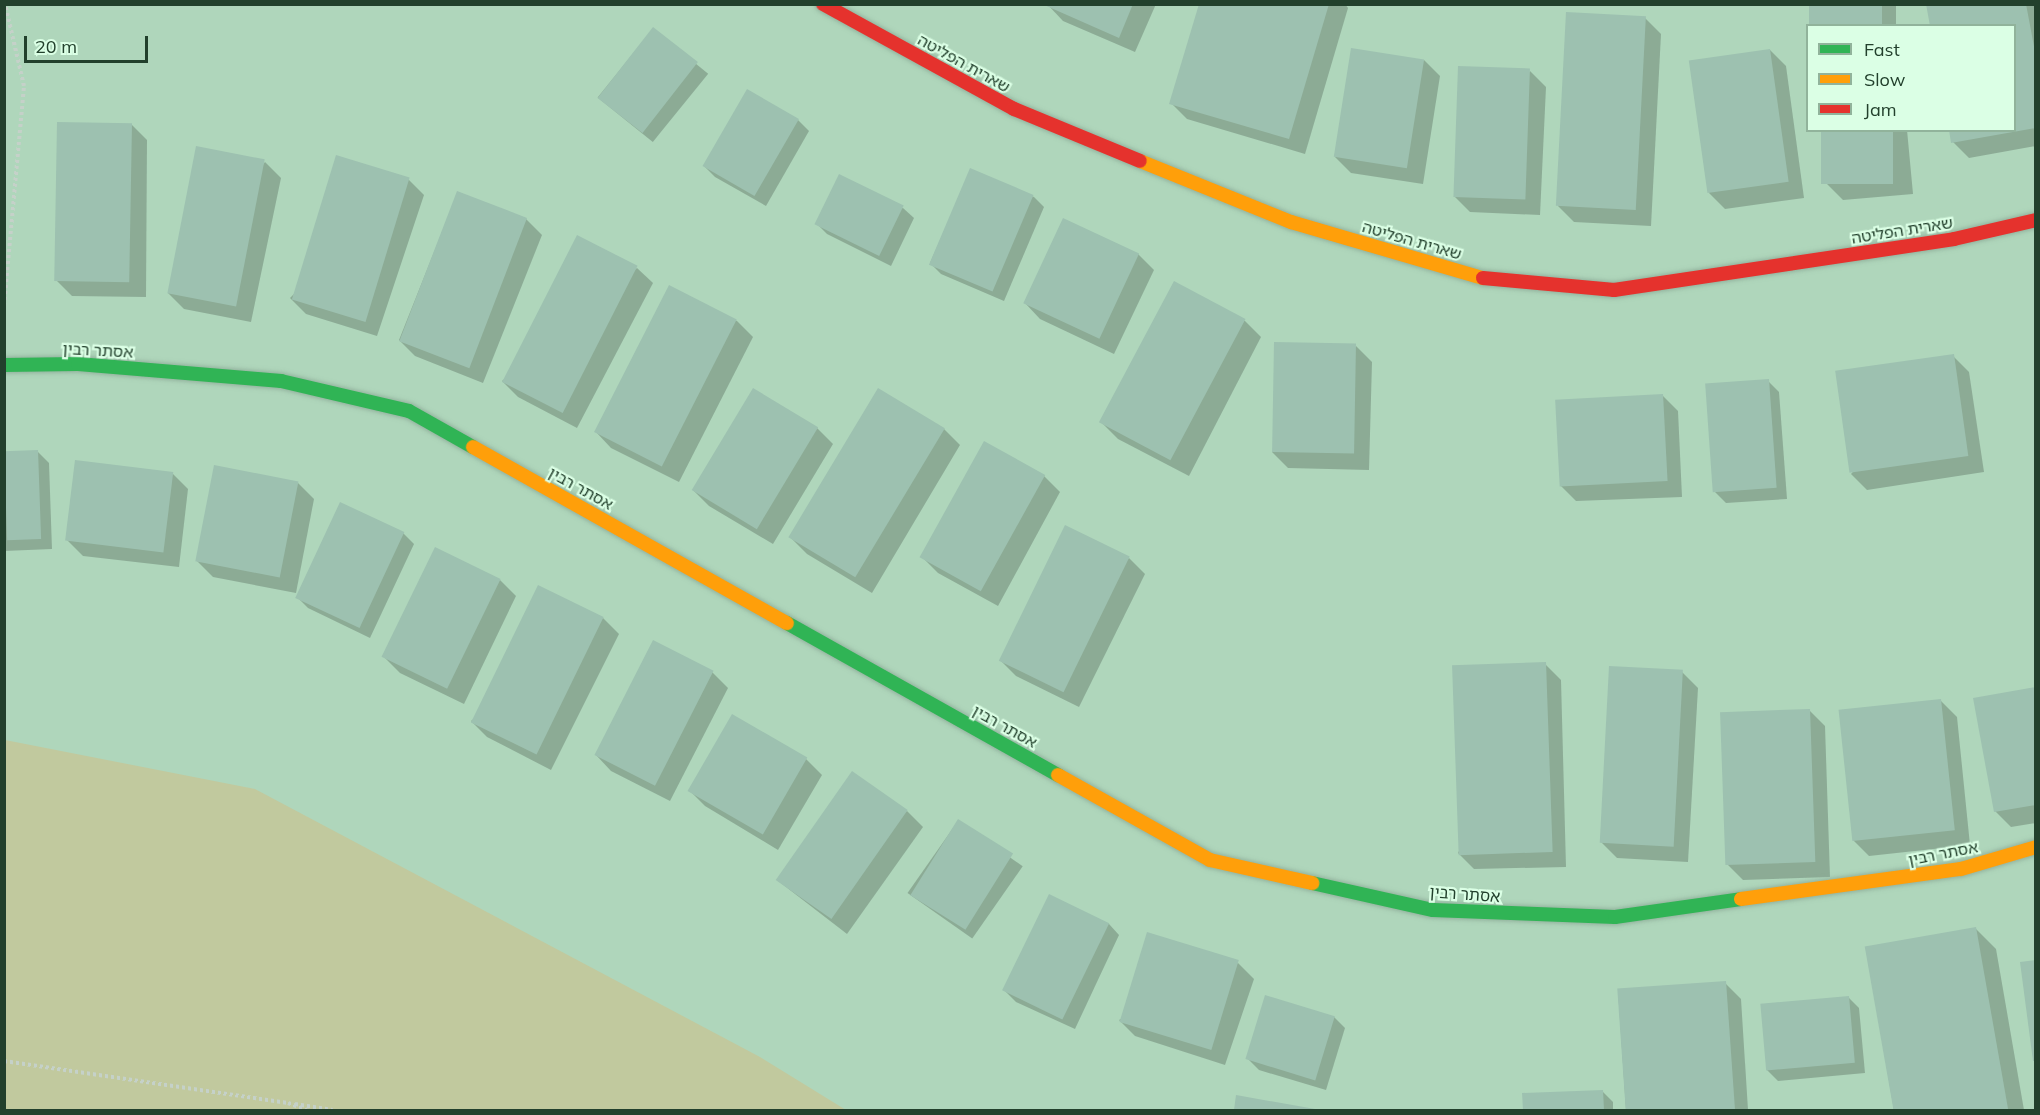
<!DOCTYPE html>
<html>
<head>
<meta charset="utf-8">
<style>
  body { margin:0 }
  #map { position:relative; width:2040px; height:1115px; overflow:hidden; background:#afd6bb; font-family:Mulish,"Noto Sans Hebrew",sans-serif }
  div>[style] { position:absolute }
  .green>* { inset:0; background:#c1c99e }
  .shadow>* { inset:0; background:#0003; transform-origin:0 0 }
  .building>* { inset:0; background:#9dc1b0; transform-origin:0 0 }
  .path>* { height:4px; margin-top:-2px; transform-origin:0; background:repeating-linear-gradient(90deg,#c5d1c9 0 3px,transparent 0 6px) }
  .roads { filter:drop-shadow(0 0 2px #93b39e) drop-shadow(0 0 2px #93b39e) }
  .fast>* { height:14px; margin:-7px; padding:0 7px; transform-origin:7px; border-radius:7px; background:#30b455 }
  .slow>* { height:14px; margin:-7px; padding:0 7px; transform-origin:7px; border-radius:7px; background:#ff9f0a }
  .jam>* { height:14px; margin:-7px; padding:0 7px; transform-origin:7px; border-radius:7px; background:#e5322d }
  span { translate:-50% -50%; white-space:nowrap; text-align:center; line-height:1.15; -webkit-text-stroke:4.5px #dbffe5; paint-order:stroke }
  .street-label { font-size:16px; color:#22402c }
  .frame { position:absolute; inset:0; border:6px solid #22402c; pointer-events:none }
  .legend { position:absolute; left:1806px; top:24px; width:210px; height:108px; box-sizing:border-box; background:#dbffe5; border:2px solid #91b39b; margin:0; padding:8px 10px; list-style:none; font-size:18px; color:#22402c }
  .legend li { display:flex; align-items:center; gap:12px; height:30px }
  .legend b { width:30px; border:2px solid #91b39b }
  .scale { position:absolute; left:24px; top:36px; width:124px; height:27px; box-sizing:border-box; border:3px solid #22402c; border-top:0; padding-left:8px; font-size:18px; line-height:21px; white-space:nowrap; color:#22402c; -webkit-text-stroke:4px #dbffe5; paint-order:stroke }
</style>
</head>
<body>
<div id="map">
  <div class="green">
    <i style="clip-path:polygon(5px 740px,255px 789px,760px 1057px,846px 1110px,5px 1110px)"></i>
  </div>
  <div class="shadow">
    <i style="clip-path:polygon(1047px 4px,1156px 4px,1135px 52px,1063px 21px)"></i>
    <i style="clip-path:polygon(1201px 4px,1345px 4px,1348px 8px,1305px 154px,1187px 119px,1171px 103px)"></i>
    <i style="left:1811px;top:4px;width:85px;height:22px"></i>
    <i style="clip-path:polygon(1928px 4px,2036px 4px,2036px 146px,1969px 158px,1953px 142px,1951px 130px,2014px 130px,2014px 26px)"></i>
    <i style="clip-path:polygon(1645px 18px,1661px 34px,1651px 226px,1574px 222px,1558px 206px)"></i>
    <i style="left:653px;top:29px;width:71px;height:88px;rotate:39deg"></i>
    <i style="clip-path:polygon(1770px 50px,1786px 66px,1804px 198px,1725px 209px,1709px 193px)"></i>
    <i style="clip-path:polygon(1424px 60px,1440px 76px,1423px 184px,1351px 173px,1335px 157px)"></i>
    <i style="clip-path:polygon(1530px 71px,1546px 87px,1540px 215px,1470px 212px,1454px 196px)"></i>
    <i style="clip-path:polygon(798px 120px,809px 131px,766px 206px,715px 177px,704px 166px)"></i>
    <i style="clip-path:polygon(131px 124px,147px 140px,146px 297px,72px 296px,56px 280px)"></i>
    <i style="clip-path:polygon(1822px 130px,1907px 130px,1913px 194px,1843px 200px,1827px 184px)"></i>
    <i style="clip-path:polygon(265px 162px,281px 178px,251px 322px,184px 309px,168px 293px)"></i>
    <i style="clip-path:polygon(971px 170px,1034px 197px,1044px 207px,1004px 301px,941px 274px,930px 263px)"></i>
    <i style="clip-path:polygon(408px 179px,424px 195px,377px 336px,306px 314px,290px 298px)"></i>
    <i style="clip-path:polygon(458px 192px,526px 219px,542px 235px,483px 383px,415px 356px,399px 340px)"></i>
    <i style="clip-path:polygon(903px 208px,914px 218px,891px 266px,827px 234px,816px 223px)"></i>
    <i style="clip-path:polygon(1138px 254px,1154px 270px,1114px 354px,1040px 319px,1025px 303px)"></i>
    <i style="clip-path:polygon(637px 268px,653px 283px,577px 428px,518px 397px,502px 381px)"></i>
    <i style="clip-path:polygon(1175px 283px,1245px 321px,1261px 337px,1189px 476px,1118px 439px,1102px 423px)"></i>
    <i style="clip-path:polygon(669px 287px,737px 321px,753px 337px,679px 482px,611px 448px,596px 432px)"></i>
    <i style="clip-path:polygon(1356px 346px,1372px 362px,1369px 470px,1288px 468px,1272px 452px)"></i>
    <i style="clip-path:polygon(1953px 356px,1969px 372px,1984px 472px,1867px 490px,1851px 474px)"></i>
    <i style="clip-path:polygon(1768px 381px,1779px 392px,1787px 499px,1726px 503px,1715px 492px)"></i>
    <i style="clip-path:polygon(1662px 395px,1678px 411px,1682px 497px,1576px 501px,1560px 485px)"></i>
    <i style="clip-path:polygon(817px 428px,833px 444px,773px 544px,709px 506px,693px 490px)"></i>
    <i style="clip-path:polygon(944px 429px,960px 445px,872px 593px,807px 554px,791px 538px)"></i>
    <i style="clip-path:polygon(38px 452px,49px 463px,52px 549px,4px 551px,4px 453px)"></i>
    <i style="clip-path:polygon(172px 473px,188px 489px,179px 567px,83px 556px,67px 540px)"></i>
    <i style="clip-path:polygon(1044px 476px,1060px 492px,998px 606px,938px 573px,922px 557px)"></i>
    <i style="clip-path:polygon(298px 483px,314px 499px,296px 593px,213px 577px,197px 561px)"></i>
    <i style="clip-path:polygon(403px 533px,414px 544px,370px 638px,308px 608px,297px 597px)"></i>
    <i style="clip-path:polygon(1129px 558px,1145px 574px,1079px 707px,1016px 676px,1000px 660px)"></i>
    <i style="clip-path:polygon(500px 580px,516px 596px,464px 704px,400px 673px,384px 657px)"></i>
    <i style="clip-path:polygon(603px 618px,619px 634px,551px 770px,487px 737px,471px 721px)"></i>
    <i style="clip-path:polygon(1545px 664px,1561px 680px,1566px 867px,1474px 869px,1458px 853px)"></i>
    <i style="clip-path:polygon(712px 672px,728px 688px,670px 801px,611px 771px,596px 755px)"></i>
    <i style="clip-path:polygon(1682px 672px,1698px 688px,1688px 862px,1617px 858px,1601px 842px)"></i>
    <i style="clip-path:polygon(2036px 689px,2036px 823px,2011px 827px,1995px 811px)"></i>
    <i style="clip-path:polygon(1941px 701px,1957px 717px,1970px 845px,1869px 856px,1853px 840px)"></i>
    <i style="clip-path:polygon(1809px 710px,1825px 726px,1830px 877px,1743px 880px,1727px 864px)"></i>
    <i style="clip-path:polygon(733px 716px,806px 759px,822px 775px,778px 850px,705px 806px,689px 790px)"></i>
    <i style="clip-path:polygon(907px 811px,923px 827px,847px 934px,777px 880px)"></i>
    <i style="left:958px;top:821px;width:79px;height:88px;rotate:35deg"></i>
    <i style="clip-path:polygon(1050px 896px,1109px 924px,1119px 935px,1075px 1029px,1016px 1002px,1005px 991px)"></i>
    <i style="clip-path:polygon(1976px 929px,1996px 949px,2024px 1110px,1894px 1110px,1866px 947px)"></i>
    <i style="clip-path:polygon(1238px 963px,1254px 979px,1225px 1065px,1135px 1036px,1119px 1020px)"></i>
    <i style="clip-path:polygon(1725px 983px,1741px 999px,1748px 1110px,1626px 1110px,1618px 990px)"></i>
    <i style="clip-path:polygon(1848px 997px,1859px 1008px,1865px 1073px,1778px 1081px,1767px 1070px)"></i>
    <i style="clip-path:polygon(1334px 1017px,1345px 1028px,1326px 1090px,1259px 1070px,1248px 1059px)"></i>
    <i style="clip-path:polygon(1602px 1091px,1613px 1102px,1613px 1110px,1524px 1110px,1523px 1095px)"></i>
    <i style="clip-path:polygon(1238px 1097px,1313px 1110px,1235px 1110px)"></i>
  </div>
  <div class="building">
    <i style="clip-path:polygon(1042px 4px,1133px 4px,1119px 38px)"></i>
    <i style="clip-path:polygon(1199px 4px,1329px 4px,1289px 139px,1169px 104px)"></i>
    <i style="left:1809px;top:4px;width:73px;height:22px"></i>
    <i style="clip-path:polygon(1926px 4px,2026px 4px,2036px 57px,2036px 128px,1951px 143px,1949px 130px,2014px 131px,2014px 26px,1930px 26px)"></i>
    <i style="left:1566px;top:12px;width:80px;height:194px;rotate:3deg"></i>
    <i style="left:653px;top:27px;width:57px;height:90px;rotate:38deg"></i>
    <i style="left:1351px;top:48px;width:74px;height:110px;rotate:9deg"></i>
    <i style="left:1770px;top:49px;width:134px;height:82px;rotate:82deg"></i>
    <i style="left:1458px;top:66px;width:72px;height:131px;rotate:2deg"></i>
    <i style="left:747px;top:89px;width:60px;height:89px;rotate:30deg"></i>
    <i style="left:57px;top:122px;width:75px;height:159px;rotate:1deg"></i>
    <i style="left:1821px;top:130px;width:72px;height:54px"></i>
    <i style="left:196px;top:146px;width:70px;height:150px;rotate:11deg"></i>
    <i style="left:336px;top:155px;width:77px;height:151px;rotate:17deg"></i>
    <i style="left:970px;top:168px;width:69px;height:105px;rotate:23deg"></i>
    <i style="left:839px;top:174px;width:72px;height:56px;rotate:26deg"></i>
    <i style="left:457px;top:191px;width:75px;height:161px;rotate:21deg"></i>
    <i style="left:1063px;top:218px;width:84px;height:94px;rotate:25deg"></i>
    <i style="left:577px;top:235px;width:68px;height:165px;rotate:27deg"></i>
    <i style="left:1174px;top:281px;width:81px;height:160px;rotate:28deg"></i>
    <i style="left:669px;top:285px;width:76px;height:165px;rotate:27deg"></i>
    <i style="left:1274px;top:342px;width:82px;height:110px;rotate:1deg"></i>
    <i style="left:1954px;top:354px;width:103px;height:120px;rotate:82deg"></i>
    <i style="left:1769px;top:379px;width:109px;height:64px;rotate:86deg"></i>
    <i style="left:753px;top:388px;width:76px;height:119px;rotate:31deg"></i>
    <i style="left:878px;top:388px;width:78px;height:174px;rotate:31deg"></i>
    <i style="left:1663px;top:394px;width:87px;height:108px;rotate:87deg"></i>
    <i style="left:984px;top:441px;width:70px;height:133px;rotate:29deg"></i>
    <i style="left:38px;top:450px;width:89px;height:34px;rotate:88deg"></i>
    <i style="left:75px;top:460px;width:99px;height:81px;rotate:7deg"></i>
    <i style="left:214px;top:465px;width:86px;height:98px;rotate:11deg"></i>
    <i style="left:340px;top:502px;width:71px;height:106px;rotate:25deg"></i>
    <i style="left:1065px;top:525px;width:72px;height:151px;rotate:26deg"></i>
    <i style="left:435px;top:547px;width:73px;height:122px;rotate:26deg"></i>
    <i style="left:538px;top:585px;width:73px;height:153px;rotate:26deg"></i>
    <i style="left:653px;top:640px;width:68px;height:129px;rotate:27deg"></i>
    <i style="left:1546px;top:662px;width:190px;height:94px;rotate:88deg"></i>
    <i style="left:1609px;top:666px;width:74px;height:177px;rotate:3deg"></i>
    <i style="clip-path:polygon(2036px 687px,2036px 805px,1994px 812px,1973px 698px)"></i>
    <i style="left:1941px;top:699px;width:132px;height:103px;rotate:84deg"></i>
    <i style="left:1810px;top:709px;width:153px;height:90px;rotate:88deg"></i>
    <i style="left:732px;top:714px;width:87px;height:89px;rotate:30deg"></i>
    <i style="left:852px;top:771px;width:68px;height:133px;rotate:35deg"></i>
    <i style="left:958px;top:819px;width:65px;height:90px;rotate:32deg"></i>
    <i style="left:1049px;top:894px;width:67px;height:107px;rotate:26deg"></i>
    <i style="left:1976px;top:927px;width:186px;height:113px;rotate:80deg"></i>
    <i style="left:1147px;top:932px;width:96px;height:94px;rotate:17deg"></i>
    <i style="clip-path:polygon(2036px 960px,2036px 1061px,2033px 1061px,2020px 962px)"></i>
    <i style="left:1726px;top:981px;width:129px;height:109px;rotate:86deg"></i>
    <i style="left:1265px;top:995px;width:73px;height:67px;rotate:17deg"></i>
    <i style="left:1849px;top:996px;width:67px;height:89px;rotate:85deg"></i>
    <i style="clip-path:polygon(1603px 1090px,1604px 1110px,1523px 1110px,1522px 1093px)"></i>
    <i style="clip-path:polygon(1236px 1095px,1315px 1109px,1315px 1110px,1234px 1110px)"></i>
  </div>
  <div class="path">
    <i style="left:4px;top:306px;width:221px;rotate:-84.8deg"></i>
    <i style="left:24px;top:86px;width:84px;rotate:-103deg"></i>
    <i style="left:4px;top:1061px;width:287px;rotate:8.4deg"></i>
    <i style="left:288px;top:1103px;width:20px;rotate:20deg"></i>
    <i style="left:295px;top:1104px;width:38px;rotate:9deg"></i>
  </div>
  <div class="roads">
    <div class="fast">
      <i style="left:4px;top:365px;width:74px;rotate:-0.8deg"></i>
      <i style="left:78px;top:364px;width:204px;rotate:4.8deg"></i>
      <i style="left:281px;top:381px;width:131px;rotate:13.2deg"></i>
      <i style="left:409px;top:411px;width:73px;rotate:29.4deg"></i>
      <i style="left:787px;top:623px;width:311px;rotate:29.3deg"></i>
      <i style="left:1312px;top:883px;width:124px;rotate:12.6deg"></i>
      <i style="left:1433px;top:910px;width:182px;rotate:2.2deg"></i>
      <i style="left:1615px;top:917px;width:127px;rotate:-8.1deg"></i>
    </div>
    <div class="slow">
      <i style="left:1140px;top:161px;width:163px;rotate:22deg"></i>
      <i style="left:1291px;top:222px;width:200px;rotate:16.3deg"></i>
      <i style="left:473px;top:447px;width:360px;rotate:29.3deg"></i>
      <i style="left:1058px;top:775px;width:174px;rotate:29.2deg"></i>
      <i style="left:1210px;top:860px;width:105px;rotate:12.7deg"></i>
      <i style="left:1741px;top:899px;width:222px;rotate:-7.8deg"></i>
      <i style="left:1961px;top:869px;width:78px;rotate:-16.3deg"></i>
    </div>
    <div class="jam">
      <i style="left:823px;top:4px;width:218px;rotate:28.8deg"></i>
      <i style="left:1014px;top:109px;width:136px;rotate:22.4deg"></i>
      <i style="left:1483px;top:278px;width:132px;rotate:5.2deg"></i>
      <i style="left:1614px;top:290px;width:344px;rotate:-8.5deg"></i>
      <i style="left:1954px;top:239px;width:84px;rotate:-13deg"></i>
    </div>
  </div>
  <div class="street-label">
    <span style="left:964px;top:63px;rotate:29deg">שארית הפליטה</span>
    <span style="left:1902px;top:230px;rotate:-9deg">שארית הפליטה</span>
    <span style="left:1412px;top:240px;rotate:16deg">שארית הפליטה</span>
    <span style="left:98px;top:350px;rotate:3deg">אסתר רבין</span>
    <span style="left:581px;top:488px;rotate:29deg">אסתר רבין</span>
    <span style="left:1005px;top:726px;rotate:29deg">אסתר רבין</span>
    <span style="left:1943px;top:853px;rotate:-11deg">אסתר רבין</span>
    <span style="left:1465px;top:894px;rotate:4deg">אסתר רבין</span>
  </div>
  <div class="frame"></div>
  <ul class="legend">
  <li><b style="height:8px;background:#30b455"></b>Fast</li>
  <li><b style="height:8px;background:#ff9f0a"></b>Slow</li>
  <li><b style="height:8px;background:#e5322d"></b>Jam</li>
  </ul>
  <div class="scale">20 m</div>
</div>
</body>
</html>
